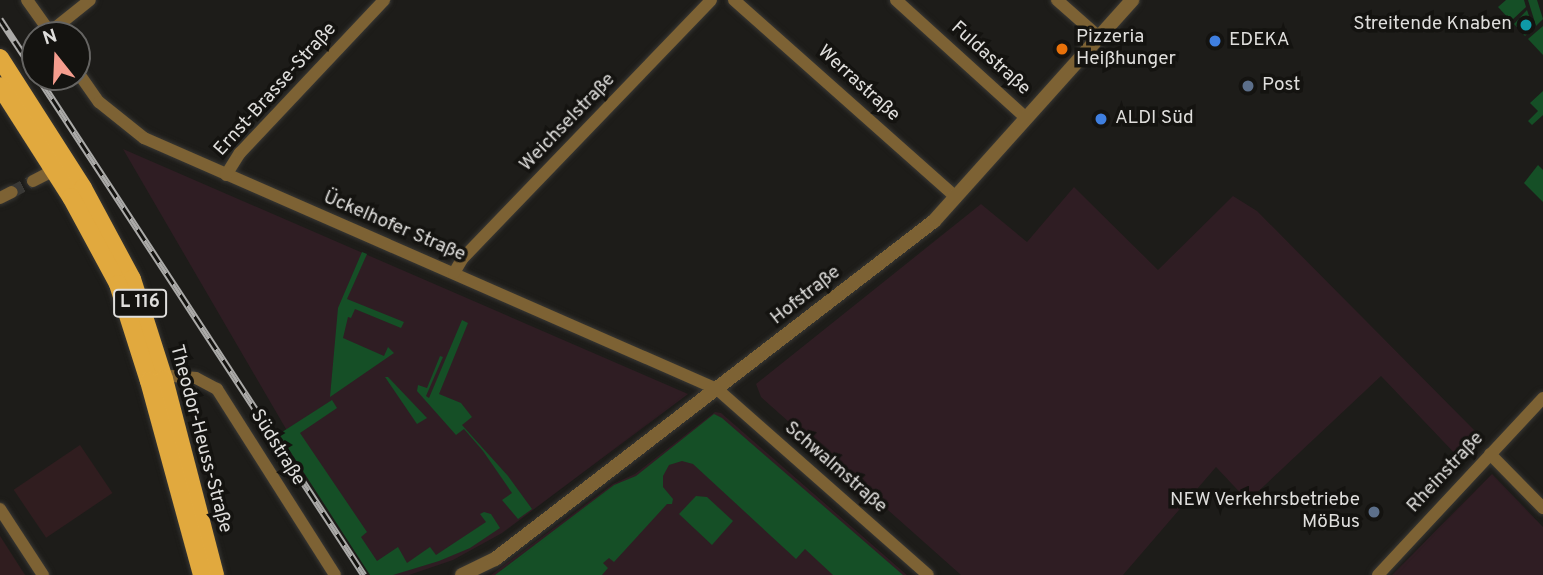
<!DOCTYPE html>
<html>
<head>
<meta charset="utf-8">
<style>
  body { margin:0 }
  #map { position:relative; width:1543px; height:575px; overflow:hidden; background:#1d1c19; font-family:Overpass,sans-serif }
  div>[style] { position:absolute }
  .industrial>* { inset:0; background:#2f1d23 }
  .education>* { inset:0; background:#301d1f; transform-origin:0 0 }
  .green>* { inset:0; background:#154f26 }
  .minor-tunnel>* { height:12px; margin-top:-6px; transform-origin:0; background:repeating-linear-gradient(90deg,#3a3936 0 12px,transparent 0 18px) }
  .roads { filter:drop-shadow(0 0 2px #383734) drop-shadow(0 0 2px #383734) }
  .minor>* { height:12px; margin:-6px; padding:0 6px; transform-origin:6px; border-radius:6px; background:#7d6234 }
  .tertiary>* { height:14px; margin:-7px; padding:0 7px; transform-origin:7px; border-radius:7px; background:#7d6234 }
  .primary>* { height:18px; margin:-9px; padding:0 9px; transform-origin:9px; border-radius:9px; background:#e1a93e }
  .rail>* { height:7px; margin-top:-3.5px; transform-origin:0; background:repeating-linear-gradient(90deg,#141310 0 13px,#abaaa8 0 26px); box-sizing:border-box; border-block:2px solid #abaaa8 }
  .dots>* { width:19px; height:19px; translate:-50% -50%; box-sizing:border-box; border:4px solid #141310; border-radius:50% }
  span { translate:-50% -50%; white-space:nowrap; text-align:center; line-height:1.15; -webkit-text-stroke:7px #141310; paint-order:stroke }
  .shield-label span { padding:2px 5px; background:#141310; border:2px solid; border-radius:5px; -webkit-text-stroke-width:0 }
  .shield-label { font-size:18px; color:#dfdedc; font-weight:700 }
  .poi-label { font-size:19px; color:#dfdedc }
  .right { translate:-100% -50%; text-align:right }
  .left { translate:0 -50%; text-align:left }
  .street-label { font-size:19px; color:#dfdedc }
  .north { position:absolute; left:21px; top:21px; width:70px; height:70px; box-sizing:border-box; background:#141310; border:2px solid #656462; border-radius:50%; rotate:342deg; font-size:19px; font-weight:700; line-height:28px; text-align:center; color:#dfdedc }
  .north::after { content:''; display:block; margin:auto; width:24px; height:32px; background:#f59d8e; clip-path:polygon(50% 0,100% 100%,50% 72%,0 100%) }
</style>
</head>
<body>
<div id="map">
  <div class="industrial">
    <i style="clip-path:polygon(123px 149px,688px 394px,502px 533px,453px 560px,409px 575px,371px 575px)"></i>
    <i style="clip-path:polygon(1074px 187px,1158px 270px,1233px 196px,1257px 211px,1483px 439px,1461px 460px,1381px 376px,1248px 501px,1216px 467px,1123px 575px,961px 575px,761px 397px,756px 384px,981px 204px,1027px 242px)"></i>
    <i style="clip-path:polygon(715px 412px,721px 413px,907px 575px,491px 575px,613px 484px,635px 474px)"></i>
    <i style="clip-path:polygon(1492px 474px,1543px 527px,1543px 575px,1392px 575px)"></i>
  </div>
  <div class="education">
    <i style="left:80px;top:445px;width:58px;height:80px;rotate:56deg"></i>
    <i style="clip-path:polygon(0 536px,25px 575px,0 575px)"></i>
  </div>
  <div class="green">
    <i style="clip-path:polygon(1506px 0,1524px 0,1526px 7px,1511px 21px,1498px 7px)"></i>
    <i style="clip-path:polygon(1528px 0,1537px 0,1543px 19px,1536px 26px)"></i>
    <i style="clip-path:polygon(1527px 10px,1533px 28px,1525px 36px,1514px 24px)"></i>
    <i style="clip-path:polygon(1543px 26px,1543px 55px,1528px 39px)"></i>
    <i style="clip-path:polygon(1543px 91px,1543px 115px,1532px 125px,1528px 121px,1538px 111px,1530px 103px)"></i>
    <i style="clip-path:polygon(1538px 165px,1543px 170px,1543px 202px,1524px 183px)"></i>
    <i style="clip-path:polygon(362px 252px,367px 254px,347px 299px,404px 322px,401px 328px,355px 309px,351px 318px,348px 317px,343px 338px,384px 356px,388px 347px,394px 353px,330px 397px,338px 308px)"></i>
    <i style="clip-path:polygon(462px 320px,468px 323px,439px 394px,461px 403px,472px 417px,462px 425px,508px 476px,532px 509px,518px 519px,502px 500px,512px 493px,483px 451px,464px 429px,456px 435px,417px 391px,418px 385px,427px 388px,440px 356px,443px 357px,426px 396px,429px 398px)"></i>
    <i style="clip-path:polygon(385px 377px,388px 377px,427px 418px,417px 424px)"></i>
    <i style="clip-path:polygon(332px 400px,337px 408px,300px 433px,367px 532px,361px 537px,377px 561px,398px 547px,407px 563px,430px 547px,436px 555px,486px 522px,480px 514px,484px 512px,491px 514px,500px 528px,470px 548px,439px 561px,393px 575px,370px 575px,279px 434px)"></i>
    <i style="clip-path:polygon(714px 414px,722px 418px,903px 575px,833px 575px,805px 549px,796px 559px,693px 464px,682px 461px,669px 465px,663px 476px,663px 487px,673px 499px,672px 504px,667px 504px,614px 562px,609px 558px,603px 563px,608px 568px,602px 575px,495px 575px,614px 485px,636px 476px)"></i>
    <i style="clip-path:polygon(696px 496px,707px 497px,733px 521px,712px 545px,679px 514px)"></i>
  </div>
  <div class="minor-tunnel">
    <i style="left:12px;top:192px;width:24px;rotate:-28deg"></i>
  </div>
  <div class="roads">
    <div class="minor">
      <i style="left:27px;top:0;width:43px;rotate:54.5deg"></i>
      <i style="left:734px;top:0;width:297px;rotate:41.6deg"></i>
      <i style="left:896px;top:0;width:176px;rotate:42.2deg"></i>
      <i style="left:1057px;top:0;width:56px;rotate:41.4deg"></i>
      <i style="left:50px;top:32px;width:51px;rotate:-38.7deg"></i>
      <i style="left:77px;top:71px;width:38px;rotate:55deg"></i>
      <i style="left:99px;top:102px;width:58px;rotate:38.7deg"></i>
      <i style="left:144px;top:138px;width:626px;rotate:23.66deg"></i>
      <i style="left:717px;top:389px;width:281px;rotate:41.4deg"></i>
      <i style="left:226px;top:175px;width:26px;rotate:-58deg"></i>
      <i style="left:240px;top:153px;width:210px;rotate:-46.7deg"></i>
      <i style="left:33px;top:181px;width:25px;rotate:-27deg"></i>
      <i style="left:0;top:198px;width:13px;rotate:-27deg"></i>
      <i style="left:454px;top:273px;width:16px;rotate:-60deg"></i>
      <i style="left:462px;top:259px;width:359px;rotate:-46.1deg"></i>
      <i style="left:164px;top:379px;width:9px;rotate:-18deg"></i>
      <i style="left:173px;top:376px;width:23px;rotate:5deg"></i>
      <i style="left:196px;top:378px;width:24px;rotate:28deg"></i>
      <i style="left:217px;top:389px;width:220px;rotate:57.6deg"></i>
      <i style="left:1490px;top:454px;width:76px;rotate:45.5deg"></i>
      <i style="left:0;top:509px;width:79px;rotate:56.9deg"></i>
      <i style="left:1378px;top:575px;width:242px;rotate:-47deg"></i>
    </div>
    <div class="tertiary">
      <i style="left:462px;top:575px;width:37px;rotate:-26deg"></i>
      <i style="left:495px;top:559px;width:554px;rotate:-37.59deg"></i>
      <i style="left:934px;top:221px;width:297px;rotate:-48.1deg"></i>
    </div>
    <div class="primary">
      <i style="left:0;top:58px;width:154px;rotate:57.4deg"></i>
      <i style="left:83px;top:188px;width:103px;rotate:61.7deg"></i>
      <i style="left:132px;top:279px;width:105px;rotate:72.3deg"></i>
      <i style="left:164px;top:379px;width:203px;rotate:75.4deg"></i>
      <i style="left:0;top:86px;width:132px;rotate:57.4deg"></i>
      <i style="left:71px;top:197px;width:99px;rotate:61.6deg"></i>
      <i style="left:118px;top:284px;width:102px;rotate:72.3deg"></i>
      <i style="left:149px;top:381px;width:201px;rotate:74.7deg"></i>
    </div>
  </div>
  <div class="rail">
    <i style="left:0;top:19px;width:64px;rotate:56.6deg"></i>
    <i style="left:38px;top:77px;width:595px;rotate:56.79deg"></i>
  </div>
  <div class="dots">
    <i style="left:1526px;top:25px;background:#0f9aa8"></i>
    <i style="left:1215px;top:41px;background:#3f7fe0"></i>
    <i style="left:1062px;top:49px;background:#e8710a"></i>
    <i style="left:1248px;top:86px;background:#5c6f8a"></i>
    <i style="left:1101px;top:119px;background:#3f7fe0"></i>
    <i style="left:1374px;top:512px;background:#5c6f8a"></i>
  </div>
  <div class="shield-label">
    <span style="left:140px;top:303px">L 116</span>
  </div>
  <div class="poi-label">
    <span class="right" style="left:1512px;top:25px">Streitende Knaben</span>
    <span class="left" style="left:1076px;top:49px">Pizzeria<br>Heißhunger</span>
    <span class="left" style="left:1229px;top:41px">EDEKA</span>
    <span class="left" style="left:1262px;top:86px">Post</span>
    <span class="left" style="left:1115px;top:119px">ALDI Süd</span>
    <span class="right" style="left:1360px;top:512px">NEW Verkehrsbetriebe<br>MöBus</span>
  </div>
  <div class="street-label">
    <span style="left:990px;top:59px;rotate:42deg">Fuldastraße</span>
    <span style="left:858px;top:84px;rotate:42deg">Werrastraße</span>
    <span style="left:276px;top:90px;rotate:-48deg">Ernst-Brasse-Straße</span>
    <span style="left:568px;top:123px;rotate:-46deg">Weichselstraße</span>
    <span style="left:394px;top:227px;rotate:23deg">Ückelhofer Straße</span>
    <span style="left:806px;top:296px;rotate:-38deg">Hofstraße</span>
    <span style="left:200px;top:439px;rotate:75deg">Theodor-Heuss-Straße</span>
    <span style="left:277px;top:448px;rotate:58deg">Südstraße</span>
    <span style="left:835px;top:468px;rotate:41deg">Schwalmstraße</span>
    <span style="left:1446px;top:473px;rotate:-47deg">Rheinstraße</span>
  </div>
  <div class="north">N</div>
</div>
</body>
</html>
